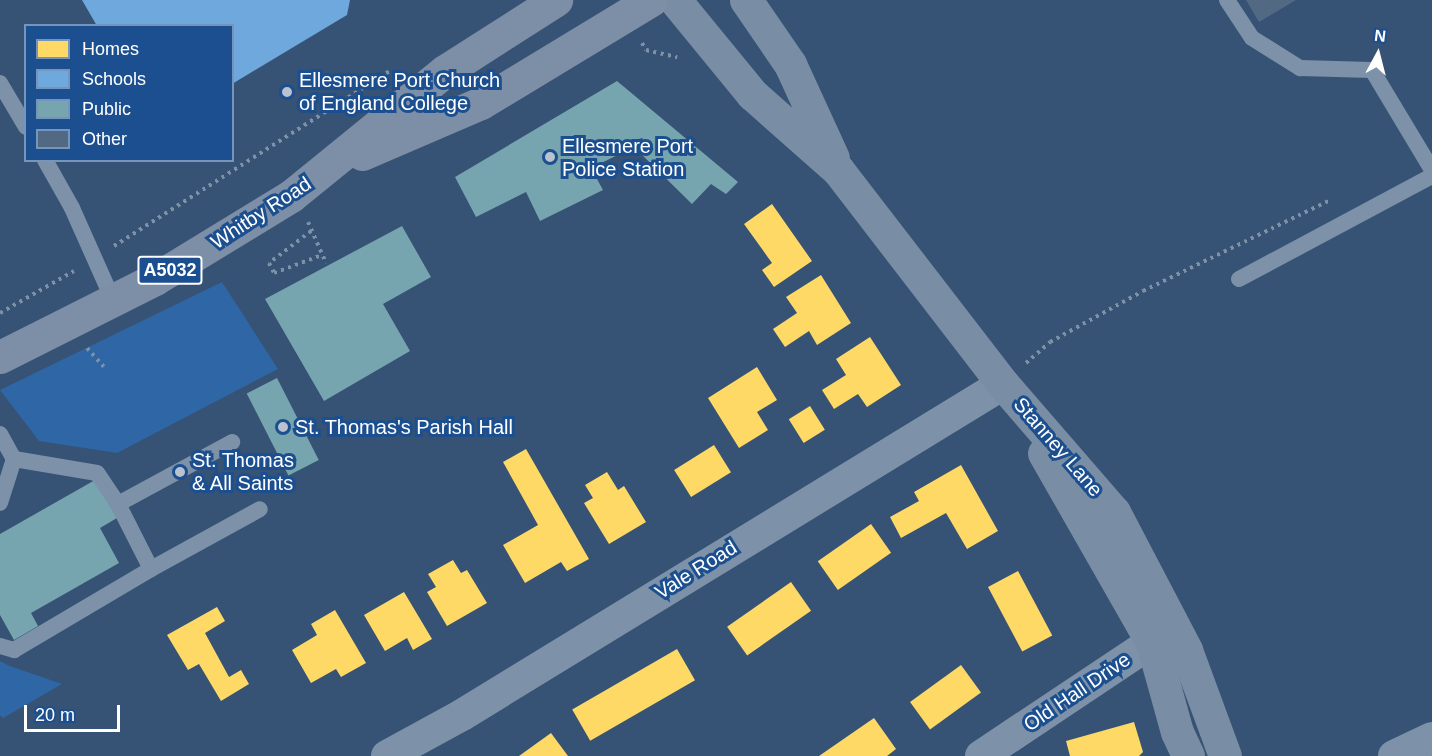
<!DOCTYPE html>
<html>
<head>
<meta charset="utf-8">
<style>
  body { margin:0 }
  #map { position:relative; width:1432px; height:756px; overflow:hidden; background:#365274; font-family:Helvetica,sans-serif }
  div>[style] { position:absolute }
  .green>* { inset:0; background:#2f66a5 }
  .homes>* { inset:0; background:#ffd966; transform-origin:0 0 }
  .schools>* { inset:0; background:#6fa8dc }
  .public>* { inset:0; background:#76a5af; transform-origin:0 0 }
  .building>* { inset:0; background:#526984 }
  .path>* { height:4px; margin-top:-2px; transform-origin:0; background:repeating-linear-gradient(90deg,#7d92a8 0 3px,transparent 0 7.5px) }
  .service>* { height:16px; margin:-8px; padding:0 8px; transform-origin:8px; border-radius:8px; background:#7d92a8 }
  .minor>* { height:32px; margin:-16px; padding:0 16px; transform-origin:16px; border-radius:16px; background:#7d92a8 }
  .secondary>* { height:33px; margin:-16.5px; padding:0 16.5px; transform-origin:16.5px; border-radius:16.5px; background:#798da4 }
  .primary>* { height:33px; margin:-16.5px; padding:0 16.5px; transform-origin:16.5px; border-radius:16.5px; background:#7d8ea7 }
  .dots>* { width:16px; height:16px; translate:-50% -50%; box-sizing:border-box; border:3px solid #1b4f8f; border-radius:50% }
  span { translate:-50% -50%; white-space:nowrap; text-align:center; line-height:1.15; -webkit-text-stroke:6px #1b4f8f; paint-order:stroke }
  .shield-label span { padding:2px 4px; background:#1b4f8f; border:2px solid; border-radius:4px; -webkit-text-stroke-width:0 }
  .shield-label { font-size:18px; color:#fff; font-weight:700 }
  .poi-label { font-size:20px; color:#fff }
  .left { translate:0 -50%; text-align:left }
  .street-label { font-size:20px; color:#fff }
  .legend { position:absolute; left:24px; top:24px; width:210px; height:138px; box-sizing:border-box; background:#1b4f8f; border:2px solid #7695bc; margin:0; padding:8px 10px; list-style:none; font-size:18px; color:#fff }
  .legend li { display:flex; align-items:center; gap:12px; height:30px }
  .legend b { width:30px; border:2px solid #7695bc }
  .north { position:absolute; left:1348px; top:24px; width:60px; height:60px; -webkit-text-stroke:4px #1b4f8f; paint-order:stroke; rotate:7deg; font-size:16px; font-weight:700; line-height:24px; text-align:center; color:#fff }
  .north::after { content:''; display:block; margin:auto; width:21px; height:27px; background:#fff; clip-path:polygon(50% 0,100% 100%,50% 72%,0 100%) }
  .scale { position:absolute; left:24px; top:705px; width:96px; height:27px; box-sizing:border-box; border:3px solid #fff; border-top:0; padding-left:8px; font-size:18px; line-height:21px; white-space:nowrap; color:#fff; -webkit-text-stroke:4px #1b4f8f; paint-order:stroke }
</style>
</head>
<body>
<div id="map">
  <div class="green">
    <i style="clip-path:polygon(222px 282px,278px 369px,117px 453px,39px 441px,0 390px)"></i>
    <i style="clip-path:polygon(0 661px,10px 666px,62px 684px,3px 718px,0 715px)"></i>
  </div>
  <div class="homes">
    <i style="clip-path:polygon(772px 204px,812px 261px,774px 287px,762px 270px,772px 263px,744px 224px)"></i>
    <i style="clip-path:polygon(821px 275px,851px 323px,817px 345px,809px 331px,785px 347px,773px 329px,797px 313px,786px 297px)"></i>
    <i style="clip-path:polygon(870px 337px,901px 385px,867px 407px,858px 394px,834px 409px,822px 390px,846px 375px,836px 359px)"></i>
    <i style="clip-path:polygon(757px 367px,777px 400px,757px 412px,768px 430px,739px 448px,708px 398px)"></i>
    <i style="left:810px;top:406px;width:28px;height:25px;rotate:58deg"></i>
    <i style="left:714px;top:445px;width:32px;height:47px;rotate:58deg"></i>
    <i style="clip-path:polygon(526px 449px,589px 559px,567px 571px,561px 562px,525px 583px,503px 545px,538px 525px,503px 462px)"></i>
    <i style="clip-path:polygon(961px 465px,998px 531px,967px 549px,946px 513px,901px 538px,890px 517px,919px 501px,914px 492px)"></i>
    <i style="clip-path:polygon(607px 472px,618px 490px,624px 486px,646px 522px,609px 544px,584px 503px,593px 498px,585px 485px)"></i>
    <i style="left:871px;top:524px;width:35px;height:65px;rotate:55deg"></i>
    <i style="clip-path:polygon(453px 560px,461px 573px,467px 570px,487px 603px,447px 626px,427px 592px,436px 587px,428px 574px)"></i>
    <i style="left:1018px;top:571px;width:73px;height:34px;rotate:62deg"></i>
    <i style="left:791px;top:582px;width:35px;height:78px;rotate:55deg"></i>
    <i style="clip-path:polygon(404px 592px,432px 639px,413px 650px,407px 638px,385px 651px,364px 615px)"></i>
    <i style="clip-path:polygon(217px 607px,225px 621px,205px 633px,229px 677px,241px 670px,249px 684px,221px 701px,199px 664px,188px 670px,167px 635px)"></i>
    <i style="clip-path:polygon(335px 610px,366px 663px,341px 677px,336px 669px,311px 683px,292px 650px,317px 635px,311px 624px)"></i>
    <i style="left:677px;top:649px;width:36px;height:121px;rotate:60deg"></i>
    <i style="left:961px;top:665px;width:34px;height:63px;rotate:54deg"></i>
    <i style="clip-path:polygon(874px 718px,896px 749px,887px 756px,819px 756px)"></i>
    <i style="clip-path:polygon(1134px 722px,1143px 752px,1139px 756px,1070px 756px,1066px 741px)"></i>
    <i style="clip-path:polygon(551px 733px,568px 756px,519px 756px)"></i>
  </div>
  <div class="schools">
    <i style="clip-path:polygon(82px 0,350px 0,347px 15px,232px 84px,232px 26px,97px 26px)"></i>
  </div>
  <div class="public">
    <i style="clip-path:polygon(617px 81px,738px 182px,726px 194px,711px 184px,692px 204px,634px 147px,591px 168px,603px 190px,540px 221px,526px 192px,476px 217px,455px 177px)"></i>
    <i style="clip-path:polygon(402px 226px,431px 277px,383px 304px,410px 351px,324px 401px,265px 299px)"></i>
    <i style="left:277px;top:378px;width:92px;height:34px;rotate:63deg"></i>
    <i style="clip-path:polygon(95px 480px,117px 518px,100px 528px,119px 563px,31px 613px,38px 626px,14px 640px,0 615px,0 534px)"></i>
  </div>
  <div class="building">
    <i style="clip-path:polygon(1246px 0,1296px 0,1259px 22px)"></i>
  </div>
  <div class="path">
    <i style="left:642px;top:43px;width:8px;rotate:60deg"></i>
    <i style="left:646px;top:50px;width:32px;rotate:13deg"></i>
    <i style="left:308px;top:222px;width:45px;rotate:66.3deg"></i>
    <i style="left:311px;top:231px;width:53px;rotate:142.7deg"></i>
    <i style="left:269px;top:263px;width:11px;rotate:63deg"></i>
    <i style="left:274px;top:273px;width:51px;rotate:-20.6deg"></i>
    <i style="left:114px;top:246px;width:328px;rotate:-32.4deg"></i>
    <i style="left:0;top:313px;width:85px;rotate:-29.6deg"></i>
    <i style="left:87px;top:348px;width:25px;rotate:48deg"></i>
    <i style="left:1026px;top:363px;width:32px;rotate:-41deg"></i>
    <i style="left:1050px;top:342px;width:106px;rotate:-28.7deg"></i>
    <i style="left:1143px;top:291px;width:206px;rotate:-25.9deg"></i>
  </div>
  <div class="service">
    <i style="left:1227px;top:0;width:45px;rotate:56.7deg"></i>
    <i style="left:1252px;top:38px;width:57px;rotate:32deg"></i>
    <i style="left:1300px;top:68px;width:72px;rotate:1.6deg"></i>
    <i style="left:1372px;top:70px;width:117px;rotate:59deg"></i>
    <i style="left:0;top:83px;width:51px;rotate:59.4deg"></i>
    <i style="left:45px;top:160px;width:55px;rotate:60.6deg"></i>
    <i style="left:72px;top:208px;width:101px;rotate:66deg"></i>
    <i style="left:1239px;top:279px;width:219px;rotate:-28.1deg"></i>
    <i style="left:0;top:434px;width:29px;rotate:61deg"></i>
    <i style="left:14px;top:459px;width:46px;rotate:107.7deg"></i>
    <i style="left:118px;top:504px;width:130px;rotate:-28.5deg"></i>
    <i style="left:151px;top:569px;width:124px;rotate:-28.8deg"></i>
    <i style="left:0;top:646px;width:15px;rotate:16deg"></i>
    <i style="left:14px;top:650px;width:159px;rotate:-30.6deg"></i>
    <i style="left:151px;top:569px;width:73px;rotate:-116.9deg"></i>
    <i style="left:118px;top:504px;width:37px;rotate:-124deg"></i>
    <i style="left:97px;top:473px;width:84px;rotate:-170.4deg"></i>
  </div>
  <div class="minor">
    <i style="left:387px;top:756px;width:85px;rotate:-28.7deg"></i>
    <i style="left:462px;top:715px;width:634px;rotate:-31.46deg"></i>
    <i style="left:981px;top:756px;width:206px;rotate:-33.7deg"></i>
    <i style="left:1152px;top:642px;width:24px;rotate:-24deg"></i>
    <i style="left:1394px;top:756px;width:42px;rotate:-25.3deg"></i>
  </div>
  <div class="secondary">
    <i style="left:675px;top:0;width:122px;rotate:50.7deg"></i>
    <i style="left:752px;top:94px;width:115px;rotate:41.5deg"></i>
    <i style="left:838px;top:170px;width:270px;rotate:52.4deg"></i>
    <i style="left:1003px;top:384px;width:169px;rotate:49.1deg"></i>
    <i style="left:1114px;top:512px;width:156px;rotate:62.4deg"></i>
    <i style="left:1186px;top:650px;width:113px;rotate:69.8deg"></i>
    <i style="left:746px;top:0;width:78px;rotate:55.5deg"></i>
    <i style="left:790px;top:64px;width:103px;rotate:65.4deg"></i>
    <i style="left:1044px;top:453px;width:218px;rotate:60.3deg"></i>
    <i style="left:1152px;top:642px;width:93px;rotate:74.5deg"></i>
    <i style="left:1177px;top:732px;width:26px;rotate:65deg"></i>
  </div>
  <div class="primary">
    <i style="left:362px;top:154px;width:129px;rotate:-23.2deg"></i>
    <i style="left:481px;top:103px;width:199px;rotate:-31.2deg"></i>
    <i style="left:0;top:357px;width:174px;rotate:-26.7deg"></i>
    <i style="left:155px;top:279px;width:159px;rotate:-31.4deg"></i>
    <i style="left:291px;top:196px;width:198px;rotate:-39.1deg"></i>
    <i style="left:445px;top:71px;width:132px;rotate:-32.6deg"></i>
  </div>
  <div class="dots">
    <i style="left:287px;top:92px;background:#b9c2ce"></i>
    <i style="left:550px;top:157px;background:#b9c2ce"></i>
    <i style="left:283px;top:427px;background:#b9c2ce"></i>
    <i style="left:180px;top:472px;background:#b9c2ce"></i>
  </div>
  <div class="shield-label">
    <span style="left:170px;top:270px">A5032</span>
  </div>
  <div class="poi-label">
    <span class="left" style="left:299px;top:92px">Ellesmere Port Church<br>of England College</span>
    <span class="left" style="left:562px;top:158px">Ellesmere Port<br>Police Station</span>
    <span class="left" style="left:295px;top:427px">St. Thomas's Parish Hall</span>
    <span class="left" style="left:192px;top:472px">St. Thomas<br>&amp; All Saints</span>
  </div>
  <div class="street-label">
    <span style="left:261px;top:213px;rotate:-33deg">Whitby Road</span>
    <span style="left:1058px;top:447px;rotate:49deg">Stanney Lane</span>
    <span style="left:696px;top:570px;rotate:-32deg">Vale Road</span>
    <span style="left:1077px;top:692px;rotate:-34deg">Old Hall Drive</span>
  </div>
  <ul class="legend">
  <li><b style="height:16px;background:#ffd966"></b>Homes</li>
  <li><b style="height:16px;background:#6fa8dc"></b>Schools</li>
  <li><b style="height:16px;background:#76a5af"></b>Public</li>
  <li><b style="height:16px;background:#526984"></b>Other</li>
  </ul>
  <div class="north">N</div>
  <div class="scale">20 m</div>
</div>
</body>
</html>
